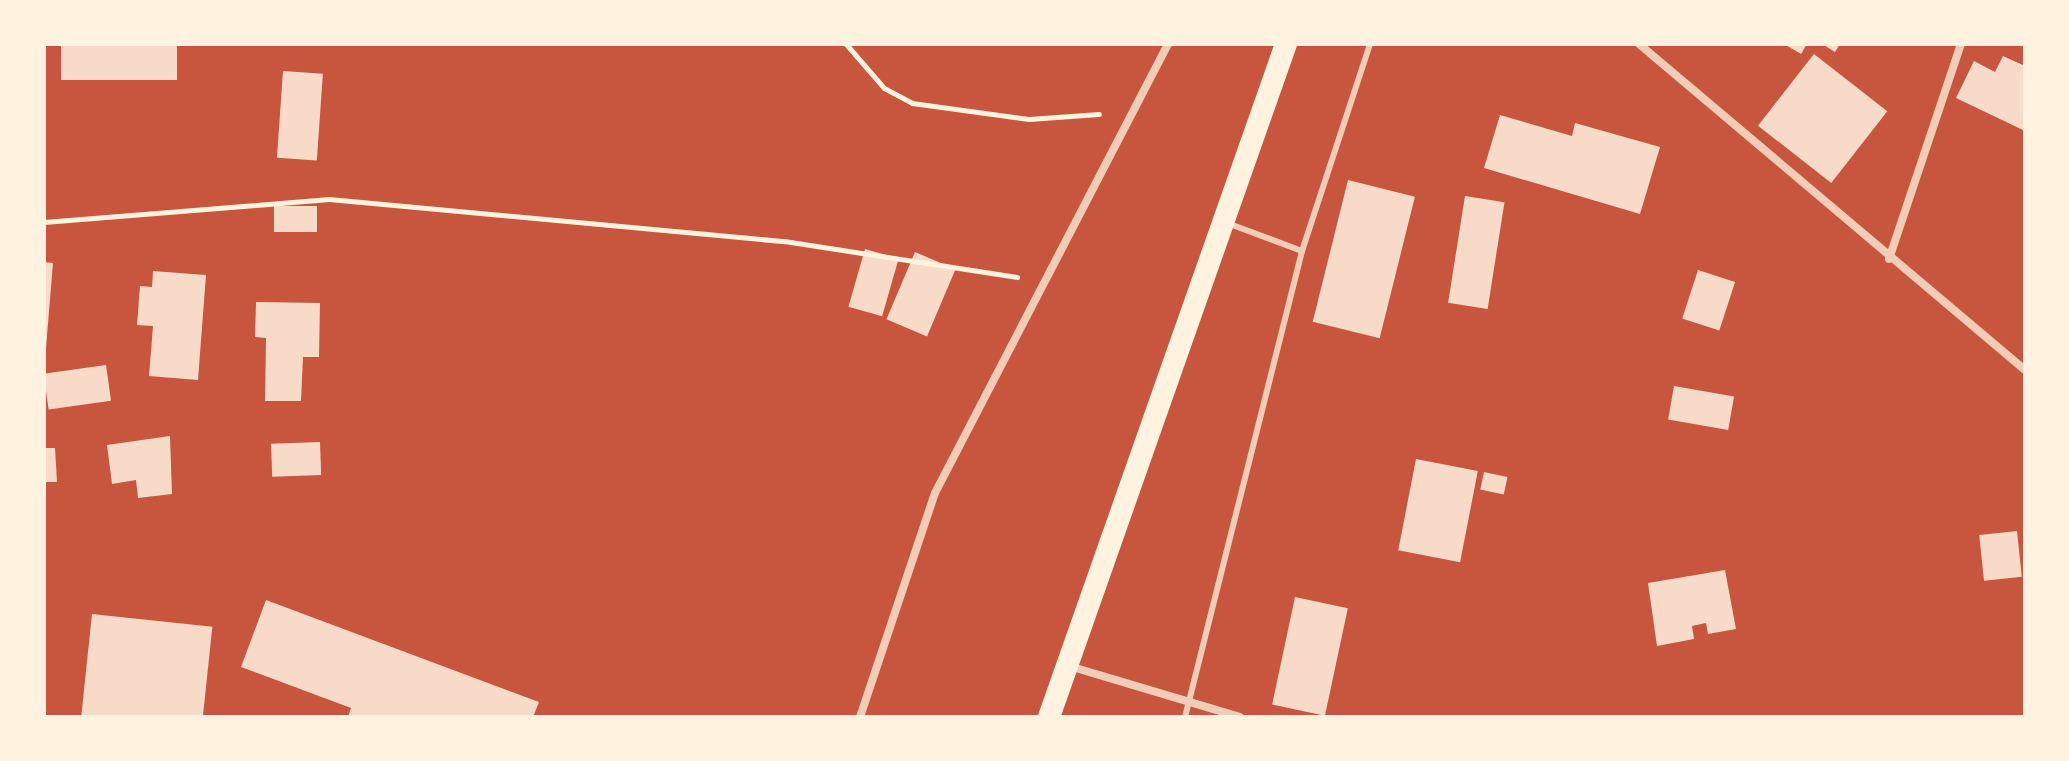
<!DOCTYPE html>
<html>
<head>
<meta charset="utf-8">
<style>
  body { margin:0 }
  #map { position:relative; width:2069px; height:761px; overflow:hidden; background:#c8553d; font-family:"Noto Sans",sans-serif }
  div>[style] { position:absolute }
  .building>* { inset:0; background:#f7dbc8; transform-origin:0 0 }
  .path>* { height:5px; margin:-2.5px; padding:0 2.5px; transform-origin:2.5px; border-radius:2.5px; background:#fff3e0 }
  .service>* { height:6px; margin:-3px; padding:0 3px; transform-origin:3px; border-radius:3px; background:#f1ccb7 }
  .minor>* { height:8px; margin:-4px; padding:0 4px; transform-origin:4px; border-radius:4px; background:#f1ccb7 }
  .trunk>* { height:22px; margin:-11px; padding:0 11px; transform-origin:11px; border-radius:11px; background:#fff3e0 }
  span { translate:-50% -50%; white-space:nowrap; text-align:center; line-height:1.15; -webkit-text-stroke:6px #fff3e0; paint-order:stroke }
  .frame { position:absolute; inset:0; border:46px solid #fff3e0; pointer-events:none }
</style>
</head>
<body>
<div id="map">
  <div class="building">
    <i style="left:61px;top:44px;width:116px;height:36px"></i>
    <i style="clip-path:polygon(1784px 44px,1807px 44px,1801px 54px)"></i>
    <i style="clip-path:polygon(1822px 44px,1840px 44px,1835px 52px)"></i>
    <i style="left:1814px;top:54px;width:93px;height:91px;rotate:38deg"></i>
    <i style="clip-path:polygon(2003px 56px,2025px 66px,2025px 131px,1956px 98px,1974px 61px,1995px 72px)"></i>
    <i style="left:283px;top:71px;width:40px;height:87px;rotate:4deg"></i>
    <i style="clip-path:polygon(1500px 115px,1572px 136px,1575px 123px,1660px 147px,1640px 214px,1484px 168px)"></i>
    <i style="left:1348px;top:180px;width:69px;height:146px;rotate:14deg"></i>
    <i style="left:1465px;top:196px;width:40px;height:108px;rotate:9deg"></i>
    <i style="left:317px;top:206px;width:26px;height:43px;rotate:90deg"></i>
    <i style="left:865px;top:249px;width:35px;height:60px;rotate:16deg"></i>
    <i style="left:915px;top:252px;width:44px;height:73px;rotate:23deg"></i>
    <i style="clip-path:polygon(44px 262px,53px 263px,46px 348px,44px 348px)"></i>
    <i style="left:1698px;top:270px;width:39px;height:51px;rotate:18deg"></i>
    <i style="clip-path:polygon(153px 271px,206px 275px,198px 380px,149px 376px,153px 326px,137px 325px,140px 286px,152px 287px)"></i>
    <i style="clip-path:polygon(256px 302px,320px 303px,319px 357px,303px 357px,301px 401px,265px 401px,266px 338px,255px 337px)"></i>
    <i style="left:106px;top:365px;width:36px;height:63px;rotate:82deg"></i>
    <i style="left:1674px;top:386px;width:61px;height:34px;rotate:10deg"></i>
    <i style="clip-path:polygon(170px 436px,172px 494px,138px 498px,136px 480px,112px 484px,107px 445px)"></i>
    <i style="left:320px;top:442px;width:33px;height:49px;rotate:88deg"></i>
    <i style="clip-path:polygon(44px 448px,55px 448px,57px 482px,44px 482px)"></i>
    <i style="left:1416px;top:459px;width:63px;height:93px;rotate:11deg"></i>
    <i style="left:1484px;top:472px;width:24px;height:18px;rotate:12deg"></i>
    <i style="left:2017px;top:531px;width:46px;height:38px;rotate:84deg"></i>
    <i style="clip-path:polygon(1725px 570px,1736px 629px,1708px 634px,1706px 623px,1692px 626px,1694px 639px,1657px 646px,1648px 583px)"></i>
    <i style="left:1295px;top:597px;width:54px;height:110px;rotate:12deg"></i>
    <i style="clip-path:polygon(266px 600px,539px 702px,533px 717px,348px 717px,351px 708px,241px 667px)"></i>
    <i style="left:92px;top:614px;width:121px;height:104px;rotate:6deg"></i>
  </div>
  <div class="path">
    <i style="left:846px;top:44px;width:58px;rotate:49.2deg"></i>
    <i style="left:884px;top:88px;width:32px;rotate:28deg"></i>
    <i style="left:912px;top:103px;width:118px;rotate:7.8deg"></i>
    <i style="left:1029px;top:119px;width:70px;rotate:-4.1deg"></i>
    <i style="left:44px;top:222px;width:286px;rotate:-4.6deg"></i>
    <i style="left:329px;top:199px;width:457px;rotate:5.3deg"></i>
    <i style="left:784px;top:241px;width:236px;rotate:8.8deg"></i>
  </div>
  <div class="service">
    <i style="left:1227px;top:223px;width:80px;rotate:20.5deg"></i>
    <i style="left:1185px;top:717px;width:480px;rotate:-75.9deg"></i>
    <i style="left:1302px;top:251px;width:218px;rotate:-71.8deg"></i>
  </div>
  <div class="minor">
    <i style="left:1639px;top:44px;width:505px;rotate:40.18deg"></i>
    <i style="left:1889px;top:259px;width:227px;rotate:-71.5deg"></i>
    <i style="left:1069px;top:666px;width:178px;rotate:16.6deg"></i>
    <i style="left:860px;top:717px;width:236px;rotate:-71.5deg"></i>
    <i style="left:935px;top:493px;width:506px;rotate:-62.57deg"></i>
  </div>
  <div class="trunk">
    <i style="left:1049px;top:717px;width:714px;rotate:-70.6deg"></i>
  </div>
  <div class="frame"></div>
</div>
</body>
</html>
